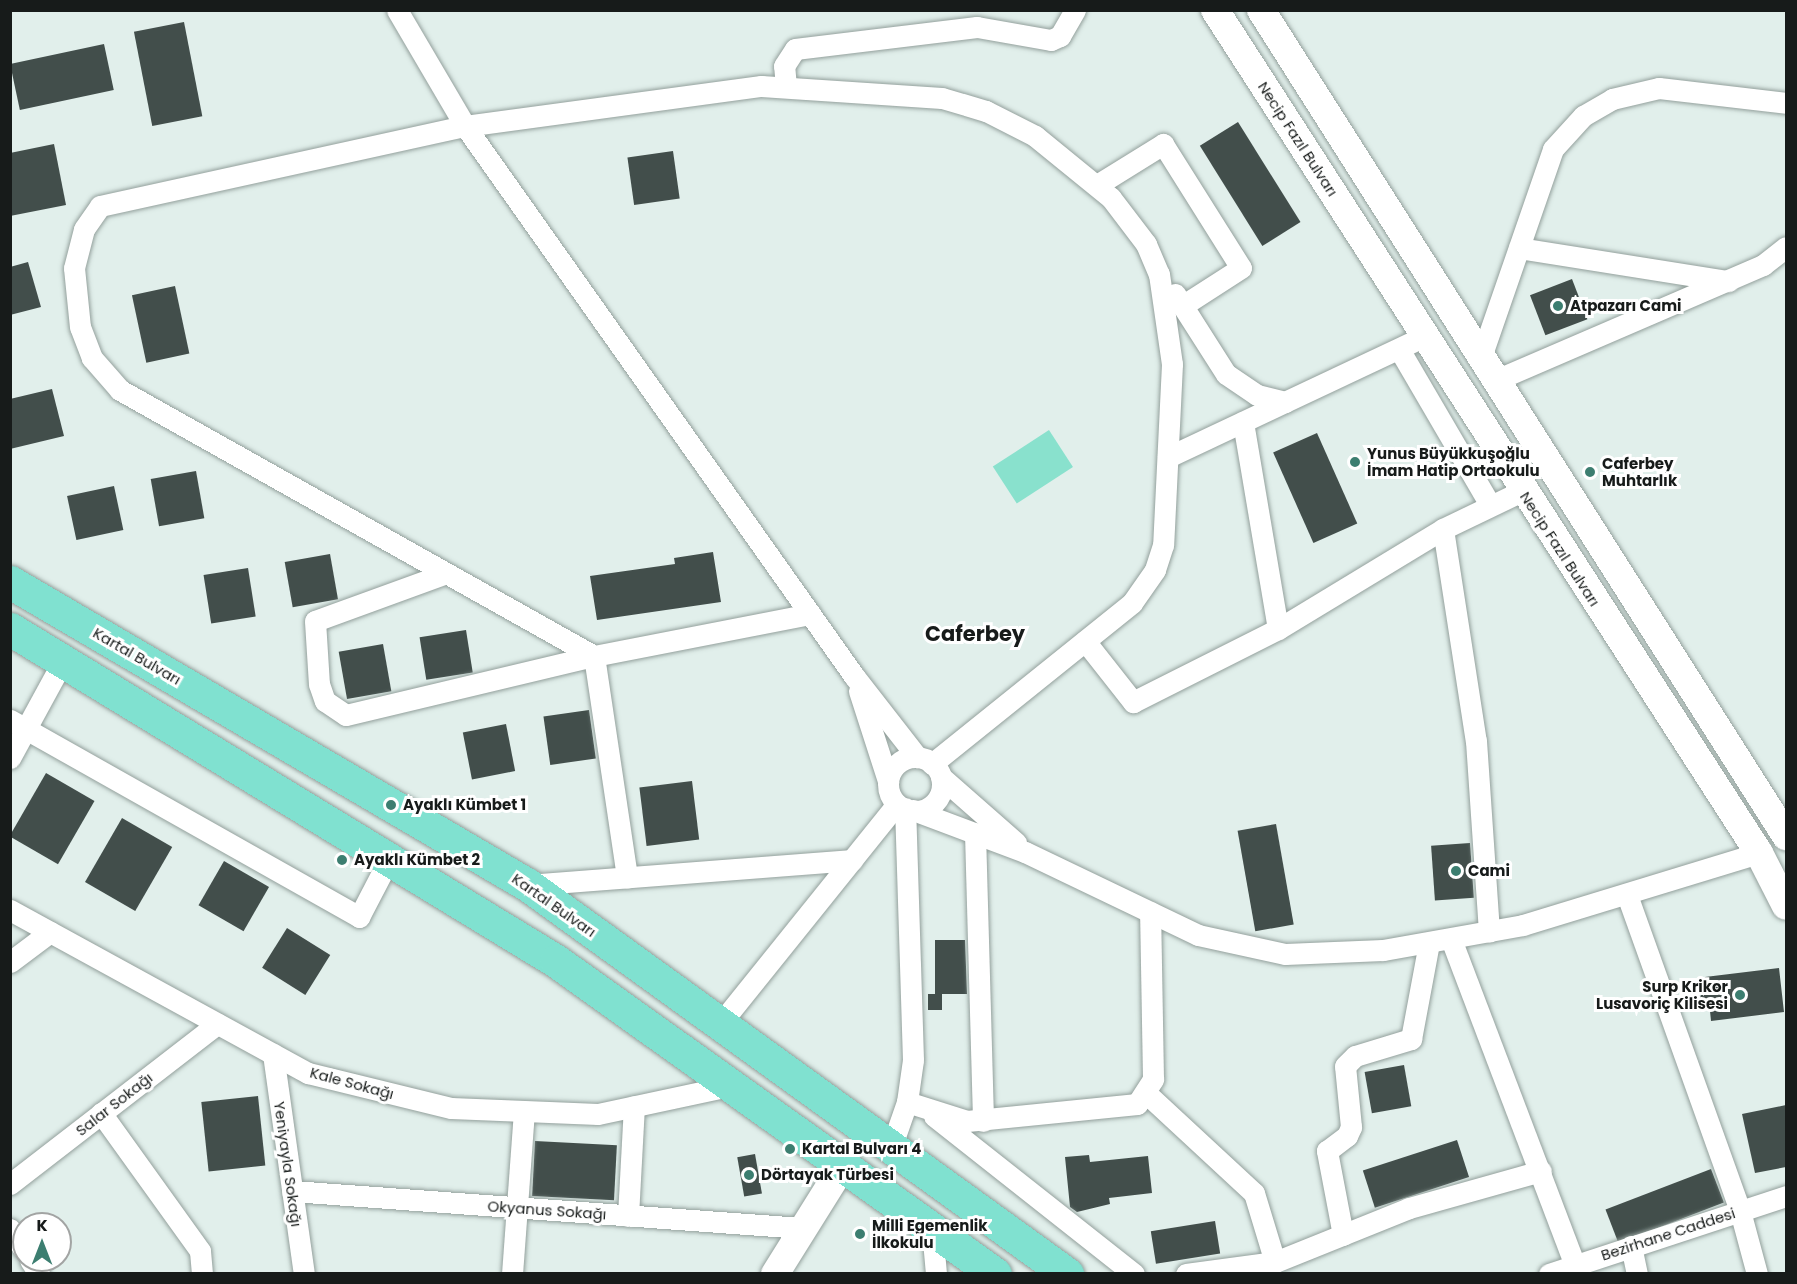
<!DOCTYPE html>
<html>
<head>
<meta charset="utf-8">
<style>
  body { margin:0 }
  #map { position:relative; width:1797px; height:1284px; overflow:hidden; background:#e1efeb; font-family:Poppins,sans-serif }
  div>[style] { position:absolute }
  .green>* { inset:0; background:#89e1cd; transform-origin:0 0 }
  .building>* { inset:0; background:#424e4b; transform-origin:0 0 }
  .roads { filter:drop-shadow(0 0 2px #93a09c) drop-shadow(0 0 2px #93a09c) }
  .street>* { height:21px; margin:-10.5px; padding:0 10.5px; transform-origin:10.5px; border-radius:10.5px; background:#fff }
  .street>.ring { margin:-10.5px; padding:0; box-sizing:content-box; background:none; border:21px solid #fff; border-radius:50% }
  .secondary>* { height:28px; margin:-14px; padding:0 14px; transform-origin:14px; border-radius:14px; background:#fff }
  .primary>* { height:33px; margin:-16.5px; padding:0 16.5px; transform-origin:16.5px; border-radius:16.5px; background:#80e1d0 }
  .dots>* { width:16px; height:16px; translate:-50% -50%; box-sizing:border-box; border:3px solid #fff; border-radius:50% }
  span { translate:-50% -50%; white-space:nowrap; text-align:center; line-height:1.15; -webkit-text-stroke:6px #fff; paint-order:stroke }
  .street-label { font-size:15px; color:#171b1a }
  .poi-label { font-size:15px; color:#171b1a; font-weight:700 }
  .left { translate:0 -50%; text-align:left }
  .right { translate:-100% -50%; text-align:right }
  .district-label { font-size:21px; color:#171b1a; font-weight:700 }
  .frame { position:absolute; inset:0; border:12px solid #171b1a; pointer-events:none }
  .north { position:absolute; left:12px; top:1212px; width:60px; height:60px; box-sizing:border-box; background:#fff; border:2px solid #a2a4a3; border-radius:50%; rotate:0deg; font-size:16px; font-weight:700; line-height:24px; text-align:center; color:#171b1a }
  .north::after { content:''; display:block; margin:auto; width:21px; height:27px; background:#3c7e70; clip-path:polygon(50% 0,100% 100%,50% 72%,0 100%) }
</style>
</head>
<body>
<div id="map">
  <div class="green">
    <i style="left:1049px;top:430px;width:44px;height:67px;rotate:57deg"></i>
  </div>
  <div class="building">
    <i style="left:184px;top:22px;width:96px;height:51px;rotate:79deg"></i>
    <i style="left:104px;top:44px;width:47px;height:96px;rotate:78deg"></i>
    <i style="left:1238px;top:122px;width:118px;height:45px;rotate:58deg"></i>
    <i style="clip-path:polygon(54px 144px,66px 205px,10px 216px,10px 153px)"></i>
    <i style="left:673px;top:151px;width:48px;height:46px;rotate:82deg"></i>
    <i style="clip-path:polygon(28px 262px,41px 307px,10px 315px,10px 267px)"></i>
    <i style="left:1572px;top:279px;width:43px;height:45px;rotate:69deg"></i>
    <i style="left:175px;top:286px;width:69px;height:44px;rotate:78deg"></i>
    <i style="clip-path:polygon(52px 389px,64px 436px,10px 449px,10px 399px)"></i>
    <i style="left:1317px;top:433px;width:99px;height:48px;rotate:66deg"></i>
    <i style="left:196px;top:471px;width:48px;height:46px;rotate:80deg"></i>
    <i style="left:114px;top:486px;width:45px;height:48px;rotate:78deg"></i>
    <i style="clip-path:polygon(713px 552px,721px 602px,597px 620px,590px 576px,675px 564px,674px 558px)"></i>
    <i style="left:330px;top:554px;width:46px;height:46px;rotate:80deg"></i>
    <i style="left:248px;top:568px;width:49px;height:45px;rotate:81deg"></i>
    <i style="left:466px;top:630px;width:43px;height:47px;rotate:81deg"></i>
    <i style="left:383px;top:644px;width:48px;height:45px;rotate:80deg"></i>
    <i style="left:589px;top:710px;width:49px;height:46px;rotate:82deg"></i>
    <i style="left:506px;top:724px;width:48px;height:44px;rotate:79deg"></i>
    <i style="left:46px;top:773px;width:56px;height:73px;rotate:30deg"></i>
    <i style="left:692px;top:781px;width:59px;height:53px;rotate:83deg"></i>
    <i style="left:122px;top:818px;width:58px;height:74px;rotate:30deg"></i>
    <i style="left:1276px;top:824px;width:102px;height:39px;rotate:80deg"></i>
    <i style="left:1470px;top:843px;width:55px;height:39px;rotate:86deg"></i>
    <i style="left:224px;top:861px;width:52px;height:51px;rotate:30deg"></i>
    <i style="left:287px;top:928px;width:51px;height:47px;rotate:32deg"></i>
    <i style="clip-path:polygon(935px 940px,965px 940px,967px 994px,942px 994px,942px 1010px,928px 1010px,928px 994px,935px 994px)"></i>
    <i style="clip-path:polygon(1779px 968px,1784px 1012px,1711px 1021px,1710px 1011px,1699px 1003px,1705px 977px)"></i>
    <i style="left:1404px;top:1065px;width:42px;height:40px;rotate:80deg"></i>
    <i style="left:258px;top:1096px;width:70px;height:57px;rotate:84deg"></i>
    <i style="clip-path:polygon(1786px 1105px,1786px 1167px,1755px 1173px,1742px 1114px)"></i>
    <i style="left:1457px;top:1140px;width:39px;height:99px;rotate:72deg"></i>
    <i style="left:535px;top:1141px;width:82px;height:55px;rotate:3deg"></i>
    <i style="left:755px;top:1154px;width:40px;height:18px;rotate:80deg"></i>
    <i style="clip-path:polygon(1089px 1155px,1090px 1162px,1148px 1156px,1152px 1193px,1109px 1198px,1110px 1204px,1077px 1212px,1070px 1207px,1065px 1157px)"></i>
    <i style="left:1711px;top:1169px;width:36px;height:113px;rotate:69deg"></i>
    <i style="left:1215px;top:1221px;width:33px;height:65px;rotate:81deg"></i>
  </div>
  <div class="roads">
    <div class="street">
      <i style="left:397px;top:10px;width:134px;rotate:59.6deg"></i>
      <i style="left:465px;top:126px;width:674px;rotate:54.73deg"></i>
      <i style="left:854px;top:676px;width:103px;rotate:52.1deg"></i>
      <i style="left:786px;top:87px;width:21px;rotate:-95deg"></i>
      <i style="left:784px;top:66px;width:20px;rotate:-57deg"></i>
      <i style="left:795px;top:49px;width:183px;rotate:-6.9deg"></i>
      <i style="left:977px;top:27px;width:75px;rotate:10deg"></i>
      <i style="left:1051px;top:40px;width:10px;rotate:-24deg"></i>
      <i style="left:1060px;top:36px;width:30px;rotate:-60deg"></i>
      <i style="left:1097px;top:185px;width:78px;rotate:-31.8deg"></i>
      <i style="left:1163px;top:144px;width:146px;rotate:57.8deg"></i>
      <i style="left:1241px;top:268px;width:70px;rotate:147.2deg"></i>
      <i style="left:1519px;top:248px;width:212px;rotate:9deg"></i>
      <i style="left:1175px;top:294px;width:95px;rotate:57.5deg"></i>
      <i style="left:1226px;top:374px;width:37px;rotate:34deg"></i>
      <i style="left:1257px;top:395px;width:29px;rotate:14deg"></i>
      <i style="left:1399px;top:349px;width:181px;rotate:59.7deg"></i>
      <i style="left:1481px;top:357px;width:220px;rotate:-70.9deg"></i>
      <i style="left:1553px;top:149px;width:45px;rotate:-47.7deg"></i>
      <i style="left:1583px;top:116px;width:34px;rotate:-30deg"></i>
      <i style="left:1612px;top:99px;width:48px;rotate:-13.2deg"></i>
      <i style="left:1659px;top:88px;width:128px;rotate:6.7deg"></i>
      <i style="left:1496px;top:380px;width:291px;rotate:-23.3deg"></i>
      <i style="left:1763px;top:265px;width:29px;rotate:-38deg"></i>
      <i style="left:1243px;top:422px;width:210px;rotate:80.4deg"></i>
      <i style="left:1168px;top:457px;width:284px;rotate:-25.2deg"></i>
      <i style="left:1443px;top:529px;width:215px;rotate:81.2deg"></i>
      <i style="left:1476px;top:741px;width:191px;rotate:86.1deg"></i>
      <i style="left:444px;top:574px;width:137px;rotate:160deg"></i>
      <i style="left:315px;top:621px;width:63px;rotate:86.4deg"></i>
      <i style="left:319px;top:684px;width:18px;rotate:71deg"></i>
      <i style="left:325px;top:701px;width:25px;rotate:34deg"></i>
      <i style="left:346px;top:715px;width:255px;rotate:-13.4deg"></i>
      <i style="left:594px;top:656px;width:224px;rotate:81.5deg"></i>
      <i style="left:810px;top:614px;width:220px;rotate:169deg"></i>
      <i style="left:594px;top:656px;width:544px;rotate:-150.7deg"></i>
      <i style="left:120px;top:390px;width:43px;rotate:-131.2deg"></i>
      <i style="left:92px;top:358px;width:33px;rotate:-111deg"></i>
      <i style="left:80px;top:327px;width:59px;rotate:-95.8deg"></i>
      <i style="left:74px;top:268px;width:40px;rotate:-75.6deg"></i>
      <i style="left:84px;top:229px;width:28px;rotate:-55deg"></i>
      <i style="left:100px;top:206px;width:374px;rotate:-12.4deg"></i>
      <i style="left:465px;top:126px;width:299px;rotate:-7.7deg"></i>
      <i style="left:761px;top:86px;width:181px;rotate:3.8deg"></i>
      <i style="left:942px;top:98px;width:46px;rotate:16.5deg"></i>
      <i style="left:986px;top:111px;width:55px;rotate:27deg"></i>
      <i style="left:1035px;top:136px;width:98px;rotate:39.2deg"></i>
      <i style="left:1111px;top:198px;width:58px;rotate:52.7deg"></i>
      <i style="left:1146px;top:244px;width:33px;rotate:67deg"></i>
      <i style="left:1159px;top:274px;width:91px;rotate:81.8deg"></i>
      <i style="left:1172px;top:364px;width:181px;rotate:92.8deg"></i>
      <i style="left:1163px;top:545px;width:26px;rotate:108deg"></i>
      <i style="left:1155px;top:570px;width:40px;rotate:124.9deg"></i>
      <i style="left:1132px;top:603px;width:257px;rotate:141.2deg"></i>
      <i style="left:1085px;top:641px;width:78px;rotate:51.8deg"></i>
      <i style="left:1133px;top:702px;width:162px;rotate:-26.7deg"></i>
      <i style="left:1278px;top:629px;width:193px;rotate:-31.2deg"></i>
      <i style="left:1443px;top:529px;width:88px;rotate:-25.7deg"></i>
      <i style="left:859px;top:691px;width:95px;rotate:72.1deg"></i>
      <i style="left:10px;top:720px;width:401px;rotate:29.4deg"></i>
      <i style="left:359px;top:917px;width:63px;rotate:-62.6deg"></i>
      <i class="ring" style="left:888px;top:757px;width:33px;height:33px"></i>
      <i style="left:10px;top:758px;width:113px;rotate:-61.4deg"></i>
      <i style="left:941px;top:777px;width:100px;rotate:41.3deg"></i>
      <i style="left:913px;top:810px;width:120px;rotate:20.6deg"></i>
      <i style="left:1025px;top:852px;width:192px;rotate:25.6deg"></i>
      <i style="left:1198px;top:935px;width:89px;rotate:12.3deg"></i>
      <i style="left:1285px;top:954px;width:98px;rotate:-2.3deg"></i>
      <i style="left:1383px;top:950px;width:142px;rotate:-10.1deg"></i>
      <i style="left:1523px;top:925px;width:247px;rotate:-17deg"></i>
      <i style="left:975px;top:833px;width:288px;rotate:88.4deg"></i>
      <i style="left:528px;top:885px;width:325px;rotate:-4.4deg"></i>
      <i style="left:1627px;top:895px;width:336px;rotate:70.3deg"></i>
      <i style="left:1740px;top:1211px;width:65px;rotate:74.9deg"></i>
      <i style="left:10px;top:910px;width:340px;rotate:28.7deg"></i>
      <i style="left:308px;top:1073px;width:147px;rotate:13.8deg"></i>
      <i style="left:451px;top:1108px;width:147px;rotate:2.3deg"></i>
      <i style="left:598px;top:1114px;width:134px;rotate:-12.1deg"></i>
      <i style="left:1451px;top:939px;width:358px;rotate:69.2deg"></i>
      <i style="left:10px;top:962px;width:50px;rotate:-36.9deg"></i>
      <i style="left:720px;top:1024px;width:282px;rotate:-51.2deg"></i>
      <i style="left:273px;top:1054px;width:222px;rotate:82deg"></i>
      <i style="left:1147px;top:1094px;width:146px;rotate:42.8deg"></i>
      <i style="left:1254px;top:1193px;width:72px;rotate:73.1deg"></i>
      <i style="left:907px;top:1102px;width:63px;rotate:17.6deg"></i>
      <i style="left:967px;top:1121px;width:171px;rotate:-5.7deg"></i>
      <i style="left:1137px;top:1104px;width:30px;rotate:-57deg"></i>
      <i style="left:1153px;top:1079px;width:167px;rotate:-91deg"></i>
      <i style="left:101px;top:1113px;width:170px;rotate:54.3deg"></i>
      <i style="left:200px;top:1251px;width:23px;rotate:85deg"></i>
      <i style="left:934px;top:1116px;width:255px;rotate:38.3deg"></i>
      <i style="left:891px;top:1148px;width:49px;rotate:-70.8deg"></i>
      <i style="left:907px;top:1102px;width:42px;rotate:-81.9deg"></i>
      <i style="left:913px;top:1060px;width:252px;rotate:-91.8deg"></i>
      <i style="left:10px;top:1184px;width:262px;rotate:-37.7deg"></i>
      <i style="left:292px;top:1191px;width:511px;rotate:4.15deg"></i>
      <i style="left:628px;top:1216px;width:110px;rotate:-86.9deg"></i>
      <i style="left:10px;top:1229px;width:25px;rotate:56deg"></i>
      <i style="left:932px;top:1229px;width:45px;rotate:84.9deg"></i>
      <i style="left:1343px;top:1235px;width:86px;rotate:-100.8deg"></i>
      <i style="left:1327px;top:1151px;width:25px;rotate:-37deg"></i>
      <i style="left:1347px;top:1136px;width:10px;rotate:-66deg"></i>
      <i style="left:1351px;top:1127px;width:61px;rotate:-95.6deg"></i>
      <i style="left:1345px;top:1066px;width:14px;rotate:-45deg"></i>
      <i style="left:1355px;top:1056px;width:59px;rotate:-16.9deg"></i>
      <i style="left:1411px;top:1039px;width:98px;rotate:-79.4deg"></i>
      <i style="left:1631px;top:1246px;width:29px;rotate:78deg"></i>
      <i style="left:30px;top:1260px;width:17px;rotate:57deg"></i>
      <i style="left:512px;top:1274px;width:163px;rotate:-85.8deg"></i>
      <i style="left:1186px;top:1274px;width:90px;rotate:-7.7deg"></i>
      <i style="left:1275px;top:1262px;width:144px;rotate:-21.9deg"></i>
      <i style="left:1409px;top:1208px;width:137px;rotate:-15.7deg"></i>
      <i style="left:1549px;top:1274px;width:250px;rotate:-18.2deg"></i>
    </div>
    <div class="secondary">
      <i style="left:1215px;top:10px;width:1003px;rotate:57.17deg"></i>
      <i style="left:1759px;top:853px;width:59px;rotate:63deg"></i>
      <i style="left:1261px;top:10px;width:979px;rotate:57.56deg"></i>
      <i style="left:775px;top:1274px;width:128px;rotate:-58deg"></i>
    </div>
    <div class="primary">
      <i style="left:10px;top:582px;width:600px;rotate:30.33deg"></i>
      <i style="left:528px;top:885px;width:665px;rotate:35.82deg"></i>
      <i style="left:10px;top:629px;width:639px;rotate:31.3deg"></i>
      <i style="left:556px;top:961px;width:539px;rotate:35.49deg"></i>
    </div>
  </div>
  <div class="dots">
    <i style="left:1558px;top:306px;background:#3c7e70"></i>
    <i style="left:1355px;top:462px;background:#3c7e70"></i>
    <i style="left:1590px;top:472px;background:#3c7e70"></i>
    <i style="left:391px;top:805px;background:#3c7e70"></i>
    <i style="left:342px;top:860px;background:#3c7e70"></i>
    <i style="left:1456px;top:871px;background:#3c7e70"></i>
    <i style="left:1740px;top:995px;background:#3c7e70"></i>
    <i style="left:790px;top:1149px;background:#3c7e70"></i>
    <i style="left:749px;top:1175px;background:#3c7e70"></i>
    <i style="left:860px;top:1234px;background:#3c7e70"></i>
  </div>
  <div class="street-label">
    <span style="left:1298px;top:139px;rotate:57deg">Necip Fazıl Bulvarı</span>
    <span style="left:1560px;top:549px;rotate:57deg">Necip Fazıl Bulvarı</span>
    <span style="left:137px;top:656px;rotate:30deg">Kartal Bulvarı</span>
    <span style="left:554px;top:905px;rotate:35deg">Kartal Bulvarı</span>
    <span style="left:352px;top:1083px;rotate:15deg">Kale Sokağı</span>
    <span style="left:114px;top:1104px;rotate:-38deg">Salar Sokağı</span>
    <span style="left:288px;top:1164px;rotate:82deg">Yeniyayla Sokağı</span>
    <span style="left:547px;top:1210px;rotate:4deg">Okyanus Sokağı</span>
    <span style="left:1668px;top:1234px;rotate:-18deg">Bezirhane Caddesi</span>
  </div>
  <div class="poi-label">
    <span class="left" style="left:1570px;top:306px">Atpazarı Cami</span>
    <span class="left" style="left:1367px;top:462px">Yunus Büyükkuşoğlu<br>İmam Hatip Ortaokulu</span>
    <span class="left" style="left:1602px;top:472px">Caferbey<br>Muhtarlık</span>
    <span class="left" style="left:403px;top:805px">Ayaklı Kümbet 1</span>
    <span class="left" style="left:354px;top:860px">Ayaklı Kümbet 2</span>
    <span class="left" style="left:1468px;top:871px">Cami</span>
    <span class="right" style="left:1728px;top:995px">Surp Krikor<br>Lusavoriç Kilisesi</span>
    <span class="left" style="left:802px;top:1149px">Kartal Bulvarı 4</span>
    <span class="left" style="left:761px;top:1175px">Dörtayak Türbesi</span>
    <span class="left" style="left:872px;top:1234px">Milli Egemenlik<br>İlkokulu</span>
  </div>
  <div class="district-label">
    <span style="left:975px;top:634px">Caferbey</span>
  </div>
  <div class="frame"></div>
  <div class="north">K</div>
</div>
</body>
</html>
